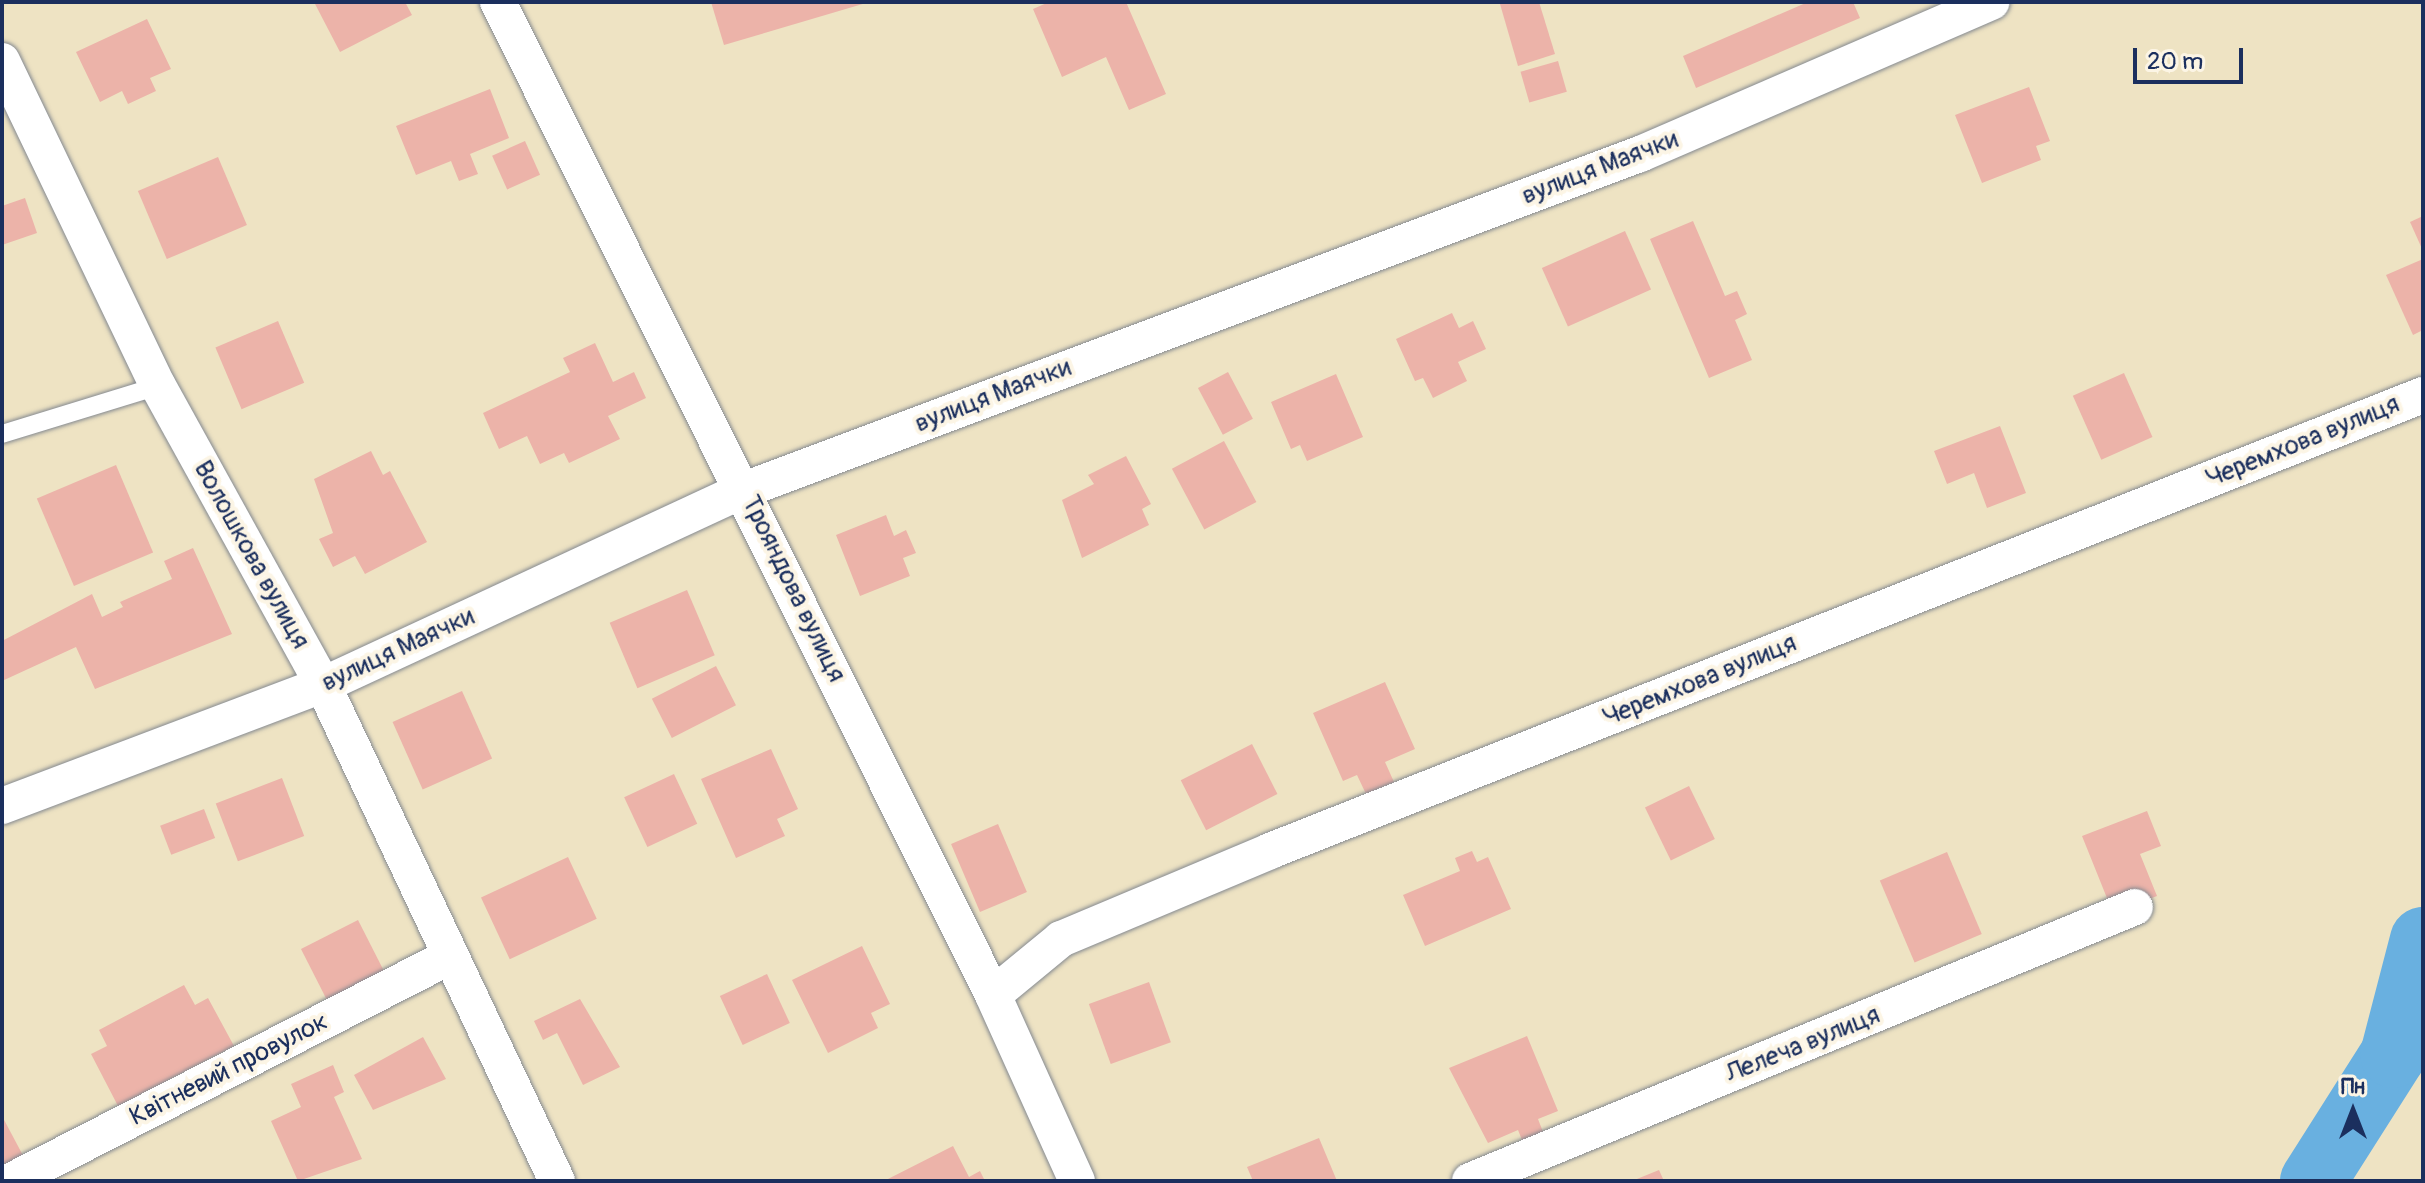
<!DOCTYPE html>
<html>
<head>
<meta charset="utf-8">
<style>
  body { margin:0 }
  #map { position:relative; width:2425px; height:1183px; overflow:hidden; background:#eee3c3; font-family:Pangolin,sans-serif }
  div>[style] { position:absolute }
  .river>* { height:66px; margin:-33px; padding:0 33px; transform-origin:33px; border-radius:33px; background:#69b0e0 }
  .building>* { inset:0; background:#ecb3a9; transform-origin:0 0 }
  .roads { filter:drop-shadow(0 0 2px #848990) drop-shadow(0 0 2px #848990) }
  .lane>* { height:18px; margin:-9px; padding:0 9px; transform-origin:9px; border-radius:9px; background:#fff }
  .street>* { height:36px; margin:-18px; padding:0 18px; transform-origin:18px; border-radius:18px; background:#fff }
  span { translate:-50% -50%; white-space:nowrap; text-align:center; line-height:1.15; -webkit-text-stroke:8px #fcf5e5; paint-order:stroke }
  .street-label { font-size:26px; color:#1b2f5e }
  .frame { position:absolute; inset:0; border:4px solid #1b2f5e; pointer-events:none }
  .north { position:absolute; left:2313px; top:1071px; width:80px; height:80px; -webkit-text-stroke:6px #fcf5e5; paint-order:stroke; rotate:0deg; font-size:22px; font-weight:700; line-height:32px; text-align:center; color:#1b2f5e }
  .north::after { content:''; display:block; margin:auto; width:28px; height:36px; background:#1b2f5e; clip-path:polygon(50% 0,100% 100%,50% 72%,0 100%) }
  .scale { position:absolute; left:2133px; top:48px; width:110px; height:36px; box-sizing:border-box; border:4px solid #1b2f5e; border-top:0; padding-left:10px; font-size:24px; line-height:28px; white-space:nowrap; color:#1b2f5e; -webkit-text-stroke:6px #fcf5e5; paint-order:stroke }
</style>
</head>
<body>
<div id="map">
  <div class="river">
    <i style="left:2313px;top:1181px;width:149px;rotate:-57.6deg"></i>
    <i style="left:2393px;top:1055px;width:119px;rotate:-75.4deg"></i>
  </div>
  <div class="building">
    <i style="clip-path:polygon(314px 2px,405px 2px,412px 15px,340px 52px)"></i>
    <i style="clip-path:polygon(711px 2px,866px 2px,866px 3px,724px 45px)"></i>
    <i style="clip-path:polygon(1049px 2px,1126px 2px,1166px 94px,1129px 110px,1106px 57px,1062px 77px,1033px 9px)"></i>
    <i style="clip-path:polygon(1539px 2px,1555px 54px,1518px 66px,1500px 4px)"></i>
    <i style="clip-path:polygon(1808px 2px,1853px 2px,1860px 18px,1696px 88px,1683px 56px)"></i>
    <i style="clip-path:polygon(147px 19px,171px 69px,150px 78px,156px 91px,128px 104px,122px 91px,100px 102px,76px 52px)"></i>
    <i style="left:1558px;top:61px;width:32px;height:39px;rotate:74deg"></i>
    <i style="clip-path:polygon(2029px 87px,2050px 141px,2036px 146px,2041px 160px,1982px 183px,1955px 115px)"></i>
    <i style="clip-path:polygon(490px 89px,509px 138px,470px 154px,478px 174px,459px 181px,451px 161px,416px 175px,396px 126px)"></i>
    <i style="left:525px;top:141px;width:37px;height:36px;rotate:66deg"></i>
    <i style="left:218px;top:157px;width:74px;height:87px;rotate:67deg"></i>
    <i style="clip-path:polygon(25px 198px,37px 233px,2px 245px,2px 206px)"></i>
    <i style="clip-path:polygon(2423px 216px,2423px 251px,2410px 222px)"></i>
    <i style="clip-path:polygon(1693px 221px,1725px 296px,1737px 291px,1747px 314px,1735px 320px,1752px 360px,1709px 378px,1650px 239px)"></i>
    <i style="left:1625px;top:231px;width:64px;height:91px;rotate:66deg"></i>
    <i style="clip-path:polygon(2423px 259px,2423px 330px,2413px 335px,2386px 275px)"></i>
    <i style="clip-path:polygon(1452px 313px,1459px 328px,1473px 321px,1486px 349px,1458px 362px,1467px 381px,1433px 398px,1423px 378px,1415px 381px,1396px 339px)"></i>
    <i style="left:278px;top:321px;width:67px;height:68px;rotate:67deg"></i>
    <i style="clip-path:polygon(595px 343px,613px 382px,634px 372px,646px 398px,608px 416px,620px 439px,569px 463px,564px 453px,540px 464px,527px 436px,499px 449px,483px 413px,570px 372px,563px 358px)"></i>
    <i style="left:1228px;top:372px;width:53px;height:34px;rotate:62deg"></i>
    <i style="left:2124px;top:373px;width:70px;height:56px;rotate:66deg"></i>
    <i style="clip-path:polygon(1336px 374px,1363px 437px,1307px 461px,1300px 445px,1291px 449px,1271px 402px)"></i>
    <i style="clip-path:polygon(2000px 426px,2026px 493px,1987px 508px,1974px 473px,1947px 484px,1934px 451px)"></i>
    <i style="left:1224px;top:441px;width:69px;height:59px;rotate:62deg"></i>
    <i style="clip-path:polygon(371px 451px,383px 475px,390px 471px,427px 542px,365px 574px,355px 556px,333px 567px,319px 539px,333px 533px,314px 479px)"></i>
    <i style="clip-path:polygon(1126px 456px,1151px 504px,1142px 509px,1149px 525px,1082px 558px,1062px 500px,1094px 484px,1088px 475px)"></i>
    <i style="left:116px;top:465px;width:95px;height:86px;rotate:67deg"></i>
    <i style="clip-path:polygon(886px 515px,894px 536px,906px 530px,916px 553px,903px 558px,910px 576px,860px 596px,836px 535px)"></i>
    <i style="clip-path:polygon(193px 548px,232px 634px,95px 689px,76px 647px,2px 681px,2px 641px,92px 594px,102px 617px,123px 607px,120px 602px,172px 579px,164px 561px)"></i>
    <i style="left:687px;top:590px;width:71px;height:84px;rotate:67deg"></i>
    <i style="left:716px;top:666px;width:44px;height:72px;rotate:63deg"></i>
    <i style="clip-path:polygon(1385px 682px,1415px 749px,1385px 762px,1394px 782px,1366px 794px,1357px 775px,1343px 781px,1313px 713px)"></i>
    <i style="left:462px;top:691px;width:74px;height:76px;rotate:66deg"></i>
    <i style="left:1252px;top:744px;width:56px;height:80px;rotate:63deg"></i>
    <i style="clip-path:polygon(771px 749px,798px 809px,777px 819px,785px 836px,736px 858px,701px 779px)"></i>
    <i style="left:674px;top:774px;width:55px;height:55px;rotate:65deg"></i>
    <i style="left:282px;top:778px;width:62px;height:71px;rotate:69deg"></i>
    <i style="left:1689px;top:786px;width:59px;height:49px;rotate:64deg"></i>
    <i style="left:204px;top:809px;width:31px;height:47px;rotate:69deg"></i>
    <i style="clip-path:polygon(2147px 811px,2161px 846px,2140px 854px,2157px 896px,2113px 913px,2082px 836px)"></i>
    <i style="left:998px;top:824px;width:74px;height:51px;rotate:67deg"></i>
    <i style="clip-path:polygon(1472px 851px,1477px 862px,1488px 857px,1511px 909px,1425px 946px,1403px 895px,1460px 871px,1455px 858px)"></i>
    <i style="left:1947px;top:852px;width:89px;height:73px;rotate:67deg"></i>
    <i style="left:568px;top:857px;width:68px;height:96px;rotate:65deg"></i>
    <i style="left:358px;top:920px;width:58px;height:64px;rotate:63deg"></i>
    <i style="clip-path:polygon(862px 946px,890px 1004px,871px 1013px,878px 1028px,828px 1053px,792px 980px)"></i>
    <i style="left:767px;top:974px;width:54px;height:52px;rotate:65deg"></i>
    <i style="left:1149px;top:982px;width:64px;height:64px;rotate:70deg"></i>
    <i style="clip-path:polygon(184px 985px,195px 1005px,208px 998px,234px 1046px,118px 1106px,91px 1054px,107px 1046px,99px 1030px)"></i>
    <i style="clip-path:polygon(580px 999px,620px 1067px,583px 1085px,557px 1033px,543px 1040px,534px 1021px)"></i>
    <i style="clip-path:polygon(1527px 1036px,1558px 1111px,1538px 1119px,1543px 1132px,1522px 1140px,1518px 1130px,1488px 1143px,1449px 1068px)"></i>
    <i style="clip-path:polygon(423px 1037px,446px 1079px,373px 1110px,354px 1075px)"></i>
    <i style="clip-path:polygon(333px 1065px,344px 1092px,334px 1097px,362px 1159px,298px 1181px,271px 1121px,301px 1107px,291px 1084px)"></i>
    <i style="clip-path:polygon(2px 1116px,27px 1163px,2px 1176px)"></i>
    <i style="clip-path:polygon(1319px 1138px,1337px 1181px,1253px 1181px,1247px 1167px)"></i>
    <i style="clip-path:polygon(953px 1146px,969px 1177px,980px 1171px,985px 1181px,884px 1181px)"></i>
    <i style="clip-path:polygon(1659px 1170px,1664px 1181px,1632px 1181px)"></i>
  </div>
  <div class="roads">
    <div class="lane">
      <i style="left:2px;top:434px;width:163px;rotate:-17.1deg"></i>
    </div>
    <div class="street">
      <i style="left:498px;top:2px;width:1110px;rotate:63.5deg"></i>
      <i style="left:993px;top:995px;width:204px;rotate:65.7deg"></i>
      <i style="left:2px;top:61px;width:361px;rotate:64.4deg"></i>
      <i style="left:158px;top:386px;width:342px;rotate:61.1deg"></i>
      <i style="left:323px;top:685px;width:548px;rotate:64.74deg"></i>
      <i style="left:2px;top:806px;width:343px;rotate:-20.7deg"></i>
      <i style="left:323px;top:685px;width:464px;rotate:-24.9deg"></i>
      <i style="left:744px;top:490px;width:957px;rotate:-20.56deg"></i>
      <i style="left:1640px;top:154px;width:383px;rotate:-23.4deg"></i>
      <i style="left:993px;top:995px;width:88px;rotate:-39.5deg"></i>
      <i style="left:1061px;top:939px;width:227px;rotate:-22.8deg"></i>
      <i style="left:1270px;top:851px;width:1240px;rotate:-21.58deg"></i>
      <i style="left:11px;top:1181px;width:489px;rotate:-27.1deg"></i>
      <i style="left:1470px;top:1181px;width:719px;rotate:-22.39deg"></i>
    </div>
  </div>
  <div class="street-label">
    <span style="left:1600px;top:168px;rotate:-21deg">вулиця Маячки</span>
    <span style="left:993px;top:396px;rotate:-21deg">вулиця Маячки</span>
    <span style="left:2303px;top:442px;rotate:-22deg">Черемхова вулиця</span>
    <span style="left:251px;top:555px;rotate:61deg">Волошкова вулиця</span>
    <span style="left:793px;top:589px;rotate:64deg">Трояндова вулиця</span>
    <span style="left:398px;top:650px;rotate:-25deg">вулиця Маячки</span>
    <span style="left:1700px;top:681px;rotate:-22deg">Черемхова вулиця</span>
    <span style="left:1803px;top:1045px;rotate:-22deg">Лелеча вулиця</span>
    <span style="left:229px;top:1070px;rotate:-27deg">Квітневий провулок</span>
  </div>
  <div class="frame"></div>
  <div class="north">Пн</div>
  <div class="scale">20 m</div>
</div>
</body>
</html>
